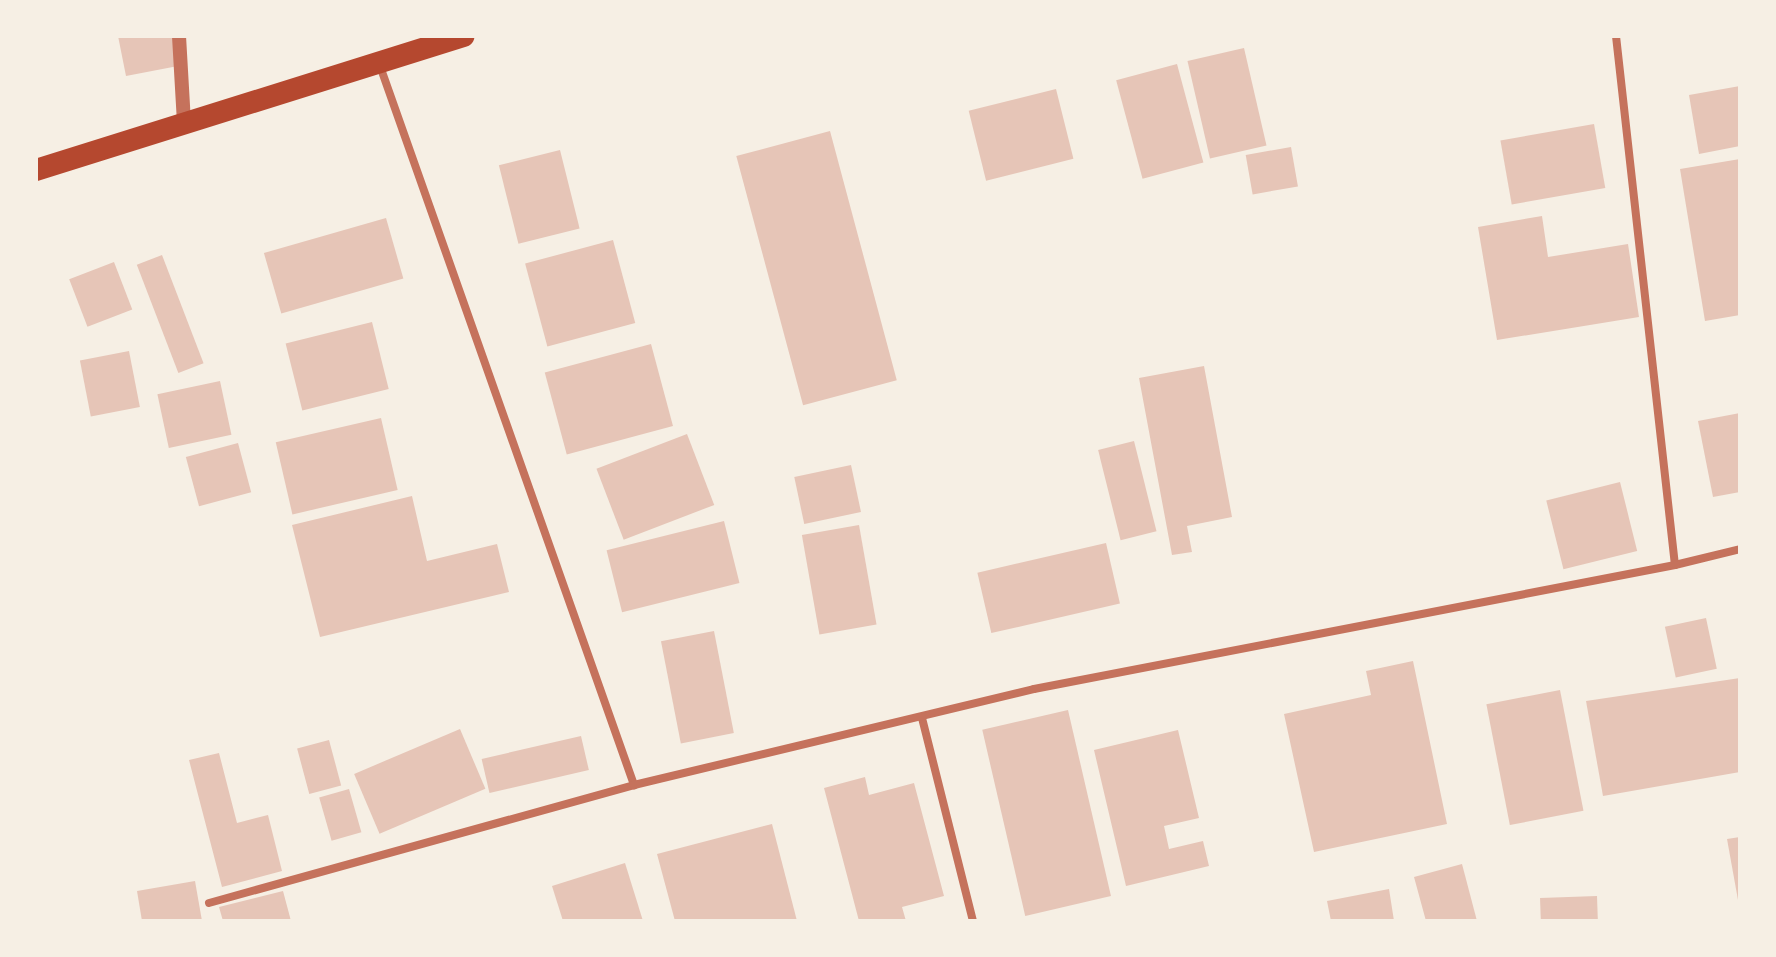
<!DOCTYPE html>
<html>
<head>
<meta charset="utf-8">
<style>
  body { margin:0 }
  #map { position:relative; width:1776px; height:957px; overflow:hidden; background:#f6efe4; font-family:"Libre Baskerville",serif }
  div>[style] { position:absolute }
  .building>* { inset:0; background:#e6c5b7; transform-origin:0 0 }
  .minor>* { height:8px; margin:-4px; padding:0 4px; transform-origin:4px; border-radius:4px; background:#c5725c }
  .tertiary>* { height:14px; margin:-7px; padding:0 7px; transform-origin:7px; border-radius:7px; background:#c5725c }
  .trunk>* { height:22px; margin:-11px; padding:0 11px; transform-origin:11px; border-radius:11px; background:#b5482f }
  span { translate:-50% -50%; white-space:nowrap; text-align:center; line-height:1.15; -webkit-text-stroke:7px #f6efe4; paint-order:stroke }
  .frame { position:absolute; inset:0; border:38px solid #f6efe4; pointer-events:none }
</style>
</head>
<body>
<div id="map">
  <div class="building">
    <i style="clip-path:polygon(118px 36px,173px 36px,178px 66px,126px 76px)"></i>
    <i style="left:1244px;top:48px;width:100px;height:58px;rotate:77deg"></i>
    <i style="left:1177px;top:64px;width:102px;height:63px;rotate:75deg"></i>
    <i style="clip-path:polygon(1740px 86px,1740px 146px,1699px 154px,1689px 95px)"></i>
    <i style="left:1056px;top:89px;width:72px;height:90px;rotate:76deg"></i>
    <i style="left:1594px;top:124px;width:65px;height:95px;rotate:80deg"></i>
    <i style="left:830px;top:131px;width:258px;height:97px;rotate:75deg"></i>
    <i style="left:1291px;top:147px;width:40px;height:46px;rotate:80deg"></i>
    <i style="left:560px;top:150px;width:81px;height:63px;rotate:76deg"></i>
    <i style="clip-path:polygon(1740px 159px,1740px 315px,1705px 321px,1680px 169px)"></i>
    <i style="clip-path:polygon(1542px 216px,1548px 257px,1628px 244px,1639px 317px,1497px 340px,1478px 227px)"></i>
    <i style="left:386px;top:218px;width:63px;height:127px;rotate:74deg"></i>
    <i style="left:613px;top:240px;width:86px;height:91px;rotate:75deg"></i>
    <i style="left:162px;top:255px;width:116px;height:27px;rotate:69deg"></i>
    <i style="left:114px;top:262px;width:51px;height:48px;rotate:69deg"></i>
    <i style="left:372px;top:322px;width:69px;height:89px;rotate:76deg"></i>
    <i style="left:651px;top:344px;width:85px;height:110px;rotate:75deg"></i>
    <i style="left:129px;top:351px;width:57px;height:50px;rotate:79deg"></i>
    <i style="clip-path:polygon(1204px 366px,1232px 517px,1187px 526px,1192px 552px,1172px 555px,1139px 378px)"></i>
    <i style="left:220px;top:381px;width:55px;height:64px;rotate:78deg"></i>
    <i style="clip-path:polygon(1740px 413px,1740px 492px,1713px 497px,1698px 421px)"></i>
    <i style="left:381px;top:418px;width:74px;height:108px;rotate:77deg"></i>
    <i style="left:687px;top:434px;width:76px;height:97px;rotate:69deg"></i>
    <i style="left:1134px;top:441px;width:93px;height:37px;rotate:76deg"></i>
    <i style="left:238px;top:443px;width:51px;height:54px;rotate:75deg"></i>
    <i style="left:851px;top:465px;width:48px;height:58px;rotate:78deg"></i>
    <i style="left:1620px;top:482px;width:71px;height:76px;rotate:76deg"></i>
    <i style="clip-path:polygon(412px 496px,427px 561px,497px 544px,509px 592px,320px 637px,292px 525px)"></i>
    <i style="left:724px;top:521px;width:64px;height:121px;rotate:76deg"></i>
    <i style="left:859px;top:525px;width:101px;height:58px;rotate:80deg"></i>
    <i style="left:1106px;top:543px;width:62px;height:132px;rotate:77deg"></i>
    <i style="left:1706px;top:618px;width:52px;height:42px;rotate:78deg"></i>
    <i style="left:714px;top:631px;width:104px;height:54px;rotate:79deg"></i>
    <i style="clip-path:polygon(1413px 661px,1447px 824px,1314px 852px,1284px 714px,1371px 695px,1366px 671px)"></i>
    <i style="clip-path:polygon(1740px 678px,1740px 772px,1603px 796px,1586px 701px)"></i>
    <i style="left:1560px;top:690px;width:123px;height:75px;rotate:79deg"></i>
    <i style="left:1068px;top:710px;width:191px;height:88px;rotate:77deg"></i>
    <i style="left:460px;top:729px;width:65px;height:115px;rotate:67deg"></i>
    <i style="clip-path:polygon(1178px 730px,1199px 818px,1164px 826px,1169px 849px,1203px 841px,1209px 866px,1126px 886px,1094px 750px)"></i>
    <i style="left:581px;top:736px;width:35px;height:102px;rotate:77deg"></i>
    <i style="left:329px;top:740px;width:47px;height:33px;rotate:75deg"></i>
    <i style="clip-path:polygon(219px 753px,237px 823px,268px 815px,282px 871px,222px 887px,189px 760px)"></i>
    <i style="clip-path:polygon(865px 777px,869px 795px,914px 783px,944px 896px,902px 907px,906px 921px,859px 921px,824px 788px)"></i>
    <i style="left:349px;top:789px;width:45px;height:31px;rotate:74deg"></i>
    <i style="clip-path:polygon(772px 824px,797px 921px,675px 921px,657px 854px)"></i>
    <i style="clip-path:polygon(1740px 837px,1740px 900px,1738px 900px,1727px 839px)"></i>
    <i style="clip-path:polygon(625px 863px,643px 921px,563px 921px,552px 886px)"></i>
    <i style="clip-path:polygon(1462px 864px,1477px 921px,1426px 921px,1414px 877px)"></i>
    <i style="clip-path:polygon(195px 881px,202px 921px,142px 921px,137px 891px)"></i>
    <i style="clip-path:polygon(1389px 889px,1394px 921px,1331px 921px,1327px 901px)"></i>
    <i style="clip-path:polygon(283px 891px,291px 921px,223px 921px,219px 907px)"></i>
    <i style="left:1597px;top:896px;width:25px;height:57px;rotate:88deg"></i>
  </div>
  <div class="minor">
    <i style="left:1616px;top:36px;width:532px;rotate:83.64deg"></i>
    <i style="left:1675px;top:565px;width:67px;rotate:-13.8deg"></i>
    <i style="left:380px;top:66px;width:763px;rotate:70.54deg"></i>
    <i style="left:922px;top:718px;width:209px;rotate:75.9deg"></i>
    <i style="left:209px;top:903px;width:441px;rotate:-15.5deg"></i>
    <i style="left:634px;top:785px;width:411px;rotate:-13.5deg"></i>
    <i style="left:1034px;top:689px;width:653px;rotate:-10.95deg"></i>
  </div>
  <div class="tertiary">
    <i style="left:179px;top:36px;width:86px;rotate:86.7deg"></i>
  </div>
  <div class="trunk">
    <i style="left:36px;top:170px;width:448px;rotate:-17.4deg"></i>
  </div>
  <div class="frame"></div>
</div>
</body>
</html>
